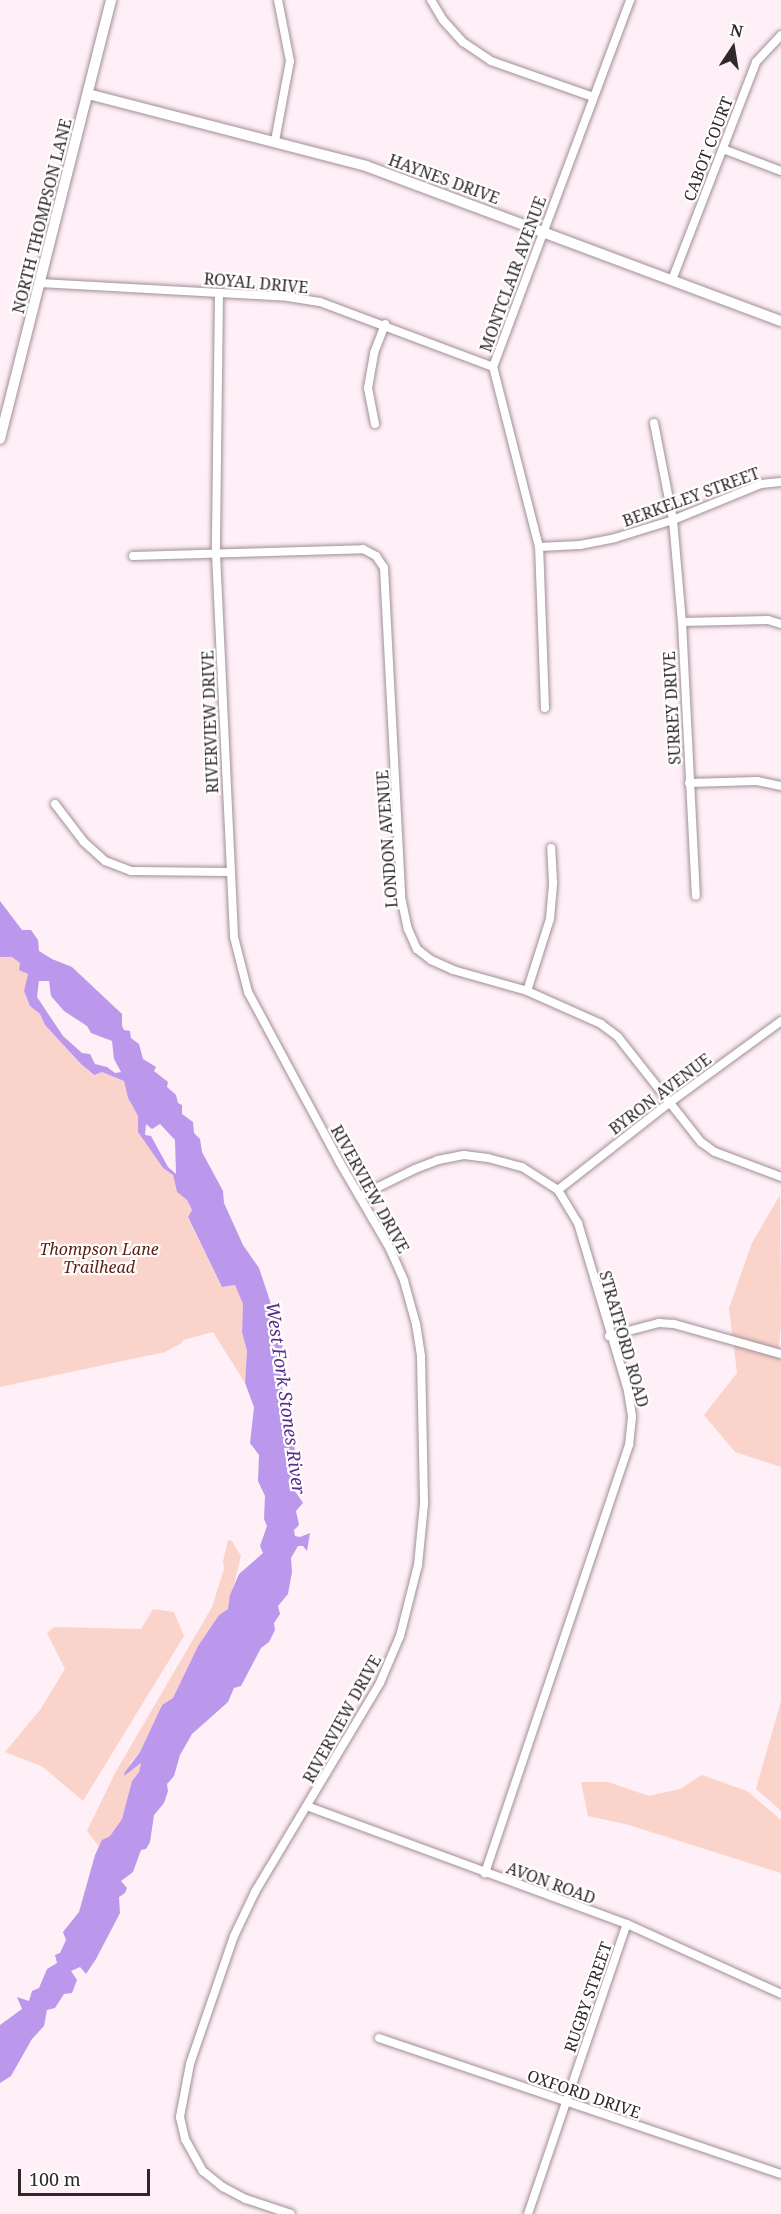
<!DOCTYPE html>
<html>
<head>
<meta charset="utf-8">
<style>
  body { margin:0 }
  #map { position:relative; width:781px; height:2214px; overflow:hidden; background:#ffeff6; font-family:"Noto Serif",serif }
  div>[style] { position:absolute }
  .green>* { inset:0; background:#fad4ca }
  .water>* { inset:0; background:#bb98ec }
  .roads { filter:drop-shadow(0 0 2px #a18f97) drop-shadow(0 0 2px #a18f97) }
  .street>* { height:8px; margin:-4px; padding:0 4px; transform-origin:4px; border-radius:4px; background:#fff }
  .secondary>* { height:10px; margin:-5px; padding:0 5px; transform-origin:5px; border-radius:5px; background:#fff }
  span { translate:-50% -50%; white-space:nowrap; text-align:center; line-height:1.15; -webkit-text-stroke:4.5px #fff; paint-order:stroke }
  .street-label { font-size:16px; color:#2f282b }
  .park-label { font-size:16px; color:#5a1d0e; font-style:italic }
  .water-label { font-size:18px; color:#5c2c8e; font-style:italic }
  .north { position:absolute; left:703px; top:18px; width:60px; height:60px; -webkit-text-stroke:4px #fff; paint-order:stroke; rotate:12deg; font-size:16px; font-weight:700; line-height:24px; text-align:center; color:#2f282b }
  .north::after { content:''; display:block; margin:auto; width:21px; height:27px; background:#2f282b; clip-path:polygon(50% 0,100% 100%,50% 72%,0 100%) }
  .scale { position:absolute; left:18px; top:2169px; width:132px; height:27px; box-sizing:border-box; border:3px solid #2f282b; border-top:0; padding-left:8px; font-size:18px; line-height:21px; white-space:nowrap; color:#2f282b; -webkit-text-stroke:4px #fff; paint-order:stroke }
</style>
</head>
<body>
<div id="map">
  <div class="green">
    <i style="clip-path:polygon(0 957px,12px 957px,20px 963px,28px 974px,24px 991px,30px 1006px,40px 1014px,45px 1025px,81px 1064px,93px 1075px,102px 1072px,124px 1081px,128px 1098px,138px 1116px,138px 1132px,163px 1168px,173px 1175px,177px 1192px,187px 1200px,192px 1210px,188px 1218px,222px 1287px,235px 1285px,240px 1297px,243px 1304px,242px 1332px,247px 1351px,245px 1383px,213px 1332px,183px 1340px,182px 1343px,165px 1352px,0 1387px)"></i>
    <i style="clip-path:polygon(780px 1195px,781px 1326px,778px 1356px,781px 1361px,781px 1467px,735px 1452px,704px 1415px,737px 1373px,729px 1308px,752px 1243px)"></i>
    <i style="clip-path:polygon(228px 1540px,232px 1541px,241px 1556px,228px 1609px,219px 1615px,198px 1646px,173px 1698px,162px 1705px,140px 1752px,130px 1763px,131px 1771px,141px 1763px,139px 1772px,132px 1781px,122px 1819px,110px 1836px,102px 1840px,100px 1848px,87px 1831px,115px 1773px,212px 1607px,224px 1569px,223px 1561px)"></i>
    <i style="clip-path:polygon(153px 1609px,174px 1612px,184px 1636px,83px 1801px,43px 1767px,5px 1752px,40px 1710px,65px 1669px,47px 1633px,54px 1627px,141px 1629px)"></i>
    <i style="clip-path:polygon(781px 1701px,781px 1811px,756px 1789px)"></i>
    <i style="clip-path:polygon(702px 1775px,747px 1791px,781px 1820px,781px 1873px,629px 1825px,588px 1816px,581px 1782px,608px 1782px,649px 1796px,680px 1789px)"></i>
  </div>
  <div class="water">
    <i style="clip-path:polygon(evenodd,0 901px,22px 930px,31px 930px,38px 940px,39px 951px,52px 959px,72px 967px,122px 1014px,122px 1026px,124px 1030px,130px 1031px,131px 1038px,139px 1044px,143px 1059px,156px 1067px,154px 1071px,168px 1082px,167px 1087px,176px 1095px,178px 1103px,182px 1105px,182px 1114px,193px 1122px,194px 1133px,200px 1139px,202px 1152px,223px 1191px,224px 1203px,243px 1245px,259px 1268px,282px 1337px,286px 1377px,281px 1386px,287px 1397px,293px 1435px,295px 1452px,293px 1475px,297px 1484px,295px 1491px,303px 1503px,296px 1511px,299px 1525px,294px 1530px,295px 1536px,300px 1537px,310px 1533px,307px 1551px,303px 1546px,298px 1546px,291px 1558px,292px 1572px,288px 1594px,278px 1606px,280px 1614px,274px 1623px,275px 1630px,269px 1642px,261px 1648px,241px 1686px,234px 1688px,228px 1702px,192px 1734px,180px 1755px,174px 1776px,167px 1784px,168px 1791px,164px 1803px,154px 1815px,150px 1842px,146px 1849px,141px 1850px,133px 1872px,121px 1881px,127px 1888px,125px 1893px,119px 1897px,120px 1913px,96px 1959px,86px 1974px,80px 1967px,71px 1971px,77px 1980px,72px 1993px,64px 1994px,55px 2008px,47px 2010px,44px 2026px,32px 2039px,11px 2076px,0 2083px,0 2025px,22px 2009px,17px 1997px,29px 2001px,32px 1991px,39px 1988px,47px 1969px,57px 1963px,55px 1955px,60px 1953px,66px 1940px,63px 1932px,79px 1912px,95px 1855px,102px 1840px,110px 1836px,122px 1819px,132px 1781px,139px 1772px,141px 1763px,124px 1776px,125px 1772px,140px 1752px,162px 1705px,173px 1698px,198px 1646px,219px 1615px,228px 1609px,230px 1595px,239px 1574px,263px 1553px,260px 1546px,267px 1526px,264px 1519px,265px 1496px,258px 1481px,259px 1455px,250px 1443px,254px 1407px,245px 1383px,247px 1351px,242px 1332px,243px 1304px,240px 1297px,235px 1285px,222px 1287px,188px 1217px,192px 1210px,187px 1200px,177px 1192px,173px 1175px,163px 1168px,138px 1132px,138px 1116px,128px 1098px,124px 1081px,102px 1072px,94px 1075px,81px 1064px,45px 1025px,40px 1014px,30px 1006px,24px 991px,28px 974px,19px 970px,20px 963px,12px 957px,0 957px,0 901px,39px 981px,49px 981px,51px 996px,64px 1011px,87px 1026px,91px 1033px,112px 1041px,114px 1059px,121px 1072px,115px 1073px,107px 1067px,95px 1064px,90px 1054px,82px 1053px,63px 1036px,37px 997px,39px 981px,0 901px,160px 1124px,175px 1140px,176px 1174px,168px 1167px,151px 1136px,145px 1135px,146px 1124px,152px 1129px,160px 1124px)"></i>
  </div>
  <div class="roads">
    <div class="street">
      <i style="left:431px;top:0;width:23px;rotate:59deg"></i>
      <i style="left:443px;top:20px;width:30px;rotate:48deg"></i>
      <i style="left:463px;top:42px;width:34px;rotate:34deg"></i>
      <i style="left:491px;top:61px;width:108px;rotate:19.4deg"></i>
      <i style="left:275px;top:141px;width:81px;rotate:-79.4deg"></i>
      <i style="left:290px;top:61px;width:62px;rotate:-101.1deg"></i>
      <i style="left:723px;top:149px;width:62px;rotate:20.8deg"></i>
      <i style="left:672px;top:280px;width:234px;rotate:-68.9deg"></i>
      <i style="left:756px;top:62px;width:37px;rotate:-47deg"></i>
      <i style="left:40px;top:283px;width:248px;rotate:3.2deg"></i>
      <i style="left:288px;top:297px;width:32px;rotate:9deg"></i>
      <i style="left:320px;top:302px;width:185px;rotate:20.6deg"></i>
      <i style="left:219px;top:293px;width:261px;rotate:90.7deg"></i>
      <i style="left:216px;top:554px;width:383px;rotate:87.3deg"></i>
      <i style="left:234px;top:937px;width:57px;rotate:75.7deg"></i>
      <i style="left:248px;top:992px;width:194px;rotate:61.7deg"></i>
      <i style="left:340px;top:1163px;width:99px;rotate:59.8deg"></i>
      <i style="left:390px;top:1249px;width:35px;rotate:66deg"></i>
      <i style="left:404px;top:1281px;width:45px;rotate:74.4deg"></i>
      <i style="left:416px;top:1324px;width:33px;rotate:81deg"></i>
      <i style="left:421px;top:1357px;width:147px;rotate:88.8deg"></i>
      <i style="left:424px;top:1504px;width:61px;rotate:95.6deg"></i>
      <i style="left:418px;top:1565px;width:73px;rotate:104.2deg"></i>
      <i style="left:400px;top:1636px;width:51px;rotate:113.1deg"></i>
      <i style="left:380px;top:1683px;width:244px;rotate:120.9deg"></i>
      <i style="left:255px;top:1892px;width:49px;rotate:115.5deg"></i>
      <i style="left:234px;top:1936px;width:135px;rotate:109deg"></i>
      <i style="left:190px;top:2064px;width:54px;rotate:100.7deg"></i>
      <i style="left:180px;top:2117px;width:23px;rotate:77deg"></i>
      <i style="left:185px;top:2139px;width:37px;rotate:61deg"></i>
      <i style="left:203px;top:2171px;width:26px;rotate:39deg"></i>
      <i style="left:223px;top:2187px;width:26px;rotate:28deg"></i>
      <i style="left:246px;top:2199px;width:47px;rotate:18.4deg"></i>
      <i style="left:654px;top:423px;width:99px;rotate:78.9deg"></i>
      <i style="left:673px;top:520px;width:102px;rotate:85deg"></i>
      <i style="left:682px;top:622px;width:274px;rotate:87.1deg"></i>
      <i style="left:375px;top:424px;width:37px;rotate:-101deg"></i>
      <i style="left:368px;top:388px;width:36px;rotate:-80deg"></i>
      <i style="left:374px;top:353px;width:31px;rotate:-69deg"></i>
      <i style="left:539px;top:547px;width:41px;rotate:-2.8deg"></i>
      <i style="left:580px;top:545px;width:36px;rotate:-11deg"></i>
      <i style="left:615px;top:538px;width:61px;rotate:-17.2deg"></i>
      <i style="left:673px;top:520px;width:95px;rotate:-22.2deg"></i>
      <i style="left:761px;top:484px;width:20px;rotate:-6deg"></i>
      <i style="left:133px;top:556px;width:230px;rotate:-1.7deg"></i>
      <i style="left:363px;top:549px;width:15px;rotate:28deg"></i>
      <i style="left:376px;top:556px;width:14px;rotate:56deg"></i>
      <i style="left:384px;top:568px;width:329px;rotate:87deg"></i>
      <i style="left:401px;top:897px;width:33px;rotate:78deg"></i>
      <i style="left:408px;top:929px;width:22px;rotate:66deg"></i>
      <i style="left:417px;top:949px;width:18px;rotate:38deg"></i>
      <i style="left:431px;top:960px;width:24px;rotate:24deg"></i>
      <i style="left:453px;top:970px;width:77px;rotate:15.8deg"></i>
      <i style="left:527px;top:991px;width:81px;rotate:24deg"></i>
      <i style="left:601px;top:1024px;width:21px;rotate:37deg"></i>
      <i style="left:618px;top:1037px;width:134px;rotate:51.7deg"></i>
      <i style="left:701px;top:1142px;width:17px;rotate:36deg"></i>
      <i style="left:715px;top:1152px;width:71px;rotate:20.7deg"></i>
      <i style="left:682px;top:622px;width:86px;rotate:-1.3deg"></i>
      <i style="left:768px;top:620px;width:14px;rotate:17deg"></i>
      <i style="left:545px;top:708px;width:161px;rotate:-92.1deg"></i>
      <i style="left:539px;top:547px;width:186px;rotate:-104.3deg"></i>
      <i style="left:493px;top:367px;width:392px;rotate:-69.5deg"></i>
      <i style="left:689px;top:783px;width:68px;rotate:-1.7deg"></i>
      <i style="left:757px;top:781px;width:25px;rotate:12deg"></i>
      <i style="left:55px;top:804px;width:48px;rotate:52.7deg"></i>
      <i style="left:84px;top:842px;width:28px;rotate:42deg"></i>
      <i style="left:105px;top:861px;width:28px;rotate:21deg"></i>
      <i style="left:131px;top:871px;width:98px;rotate:0.6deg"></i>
      <i style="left:527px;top:991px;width:76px;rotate:-72.3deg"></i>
      <i style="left:550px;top:919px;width:37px;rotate:-85deg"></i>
      <i style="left:553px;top:882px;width:34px;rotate:-93deg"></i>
      <i style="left:558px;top:1190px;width:141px;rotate:-38.1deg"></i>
      <i style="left:669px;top:1103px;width:139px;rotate:-36.2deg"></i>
      <i style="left:360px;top:1196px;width:61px;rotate:-26.1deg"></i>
      <i style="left:415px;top:1169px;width:25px;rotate:-21deg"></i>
      <i style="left:438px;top:1160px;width:26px;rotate:-11deg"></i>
      <i style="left:464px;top:1155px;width:24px;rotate:7deg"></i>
      <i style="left:488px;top:1158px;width:35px;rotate:15deg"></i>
      <i style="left:522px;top:1167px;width:43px;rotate:32.6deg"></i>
      <i style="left:558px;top:1190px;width:39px;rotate:59deg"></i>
      <i style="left:578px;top:1223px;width:175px;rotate:73.4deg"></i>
      <i style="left:628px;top:1391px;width:26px;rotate:81deg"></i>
      <i style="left:632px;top:1417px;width:28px;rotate:96deg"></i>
      <i style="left:629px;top:1445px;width:452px;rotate:108.6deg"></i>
      <i style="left:609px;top:1336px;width:52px;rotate:-14.6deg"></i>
      <i style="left:659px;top:1323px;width:15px;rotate:4deg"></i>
      <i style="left:674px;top:1324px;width:111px;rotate:15.7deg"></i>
      <i style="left:309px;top:1807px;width:339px;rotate:20.2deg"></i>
      <i style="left:627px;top:1924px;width:169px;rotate:24.4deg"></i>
      <i style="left:379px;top:2038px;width:424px;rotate:18.7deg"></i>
      <i style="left:528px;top:2214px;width:306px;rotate:-71.2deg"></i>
    </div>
    <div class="secondary">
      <i style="left:88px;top:94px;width:287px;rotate:14.5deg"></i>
      <i style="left:366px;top:166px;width:443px;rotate:20.5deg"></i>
      <i style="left:0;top:439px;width:453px;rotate:-75.8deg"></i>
    </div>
  </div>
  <div class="street-label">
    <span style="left:708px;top:149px;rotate:-69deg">CABOT COURT</span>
    <span style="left:444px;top:179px;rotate:20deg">HAYNES DRIVE</span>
    <span style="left:42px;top:216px;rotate:-76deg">NORTH THOMPSON LANE</span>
    <span style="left:513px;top:274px;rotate:-70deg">MONTCLAIR AVENUE</span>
    <span style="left:256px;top:283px;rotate:5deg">ROYAL DRIVE</span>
    <span style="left:691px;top:497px;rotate:-20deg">BERKELEY STREET</span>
    <span style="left:672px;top:708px;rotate:-93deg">SURREY DRIVE</span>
    <span style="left:210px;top:722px;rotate:-92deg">RIVERVIEW DRIVE</span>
    <span style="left:387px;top:839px;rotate:-94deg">LONDON AVENUE</span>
    <span style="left:660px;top:1094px;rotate:-37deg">BYRON AVENUE</span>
    <span style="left:370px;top:1189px;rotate:61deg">RIVERVIEW DRIVE</span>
    <span style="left:624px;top:1339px;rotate:74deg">STRATFORD ROAD</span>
    <span style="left:342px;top:1719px;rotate:-61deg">RIVERVIEW DRIVE</span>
    <span style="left:551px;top:1883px;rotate:20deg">AVON ROAD</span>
    <span style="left:588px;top:1997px;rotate:-71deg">RUGBY STREET</span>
    <span style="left:584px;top:2094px;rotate:19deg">OXFORD DRIVE</span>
  </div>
  <div class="park-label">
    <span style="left:99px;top:1258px">Thompson Lane<br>Trailhead</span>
  </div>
  <div class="water-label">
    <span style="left:286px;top:1398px;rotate:82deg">West Fork Stones River</span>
  </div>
  <div class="north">N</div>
  <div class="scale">100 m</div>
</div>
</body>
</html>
